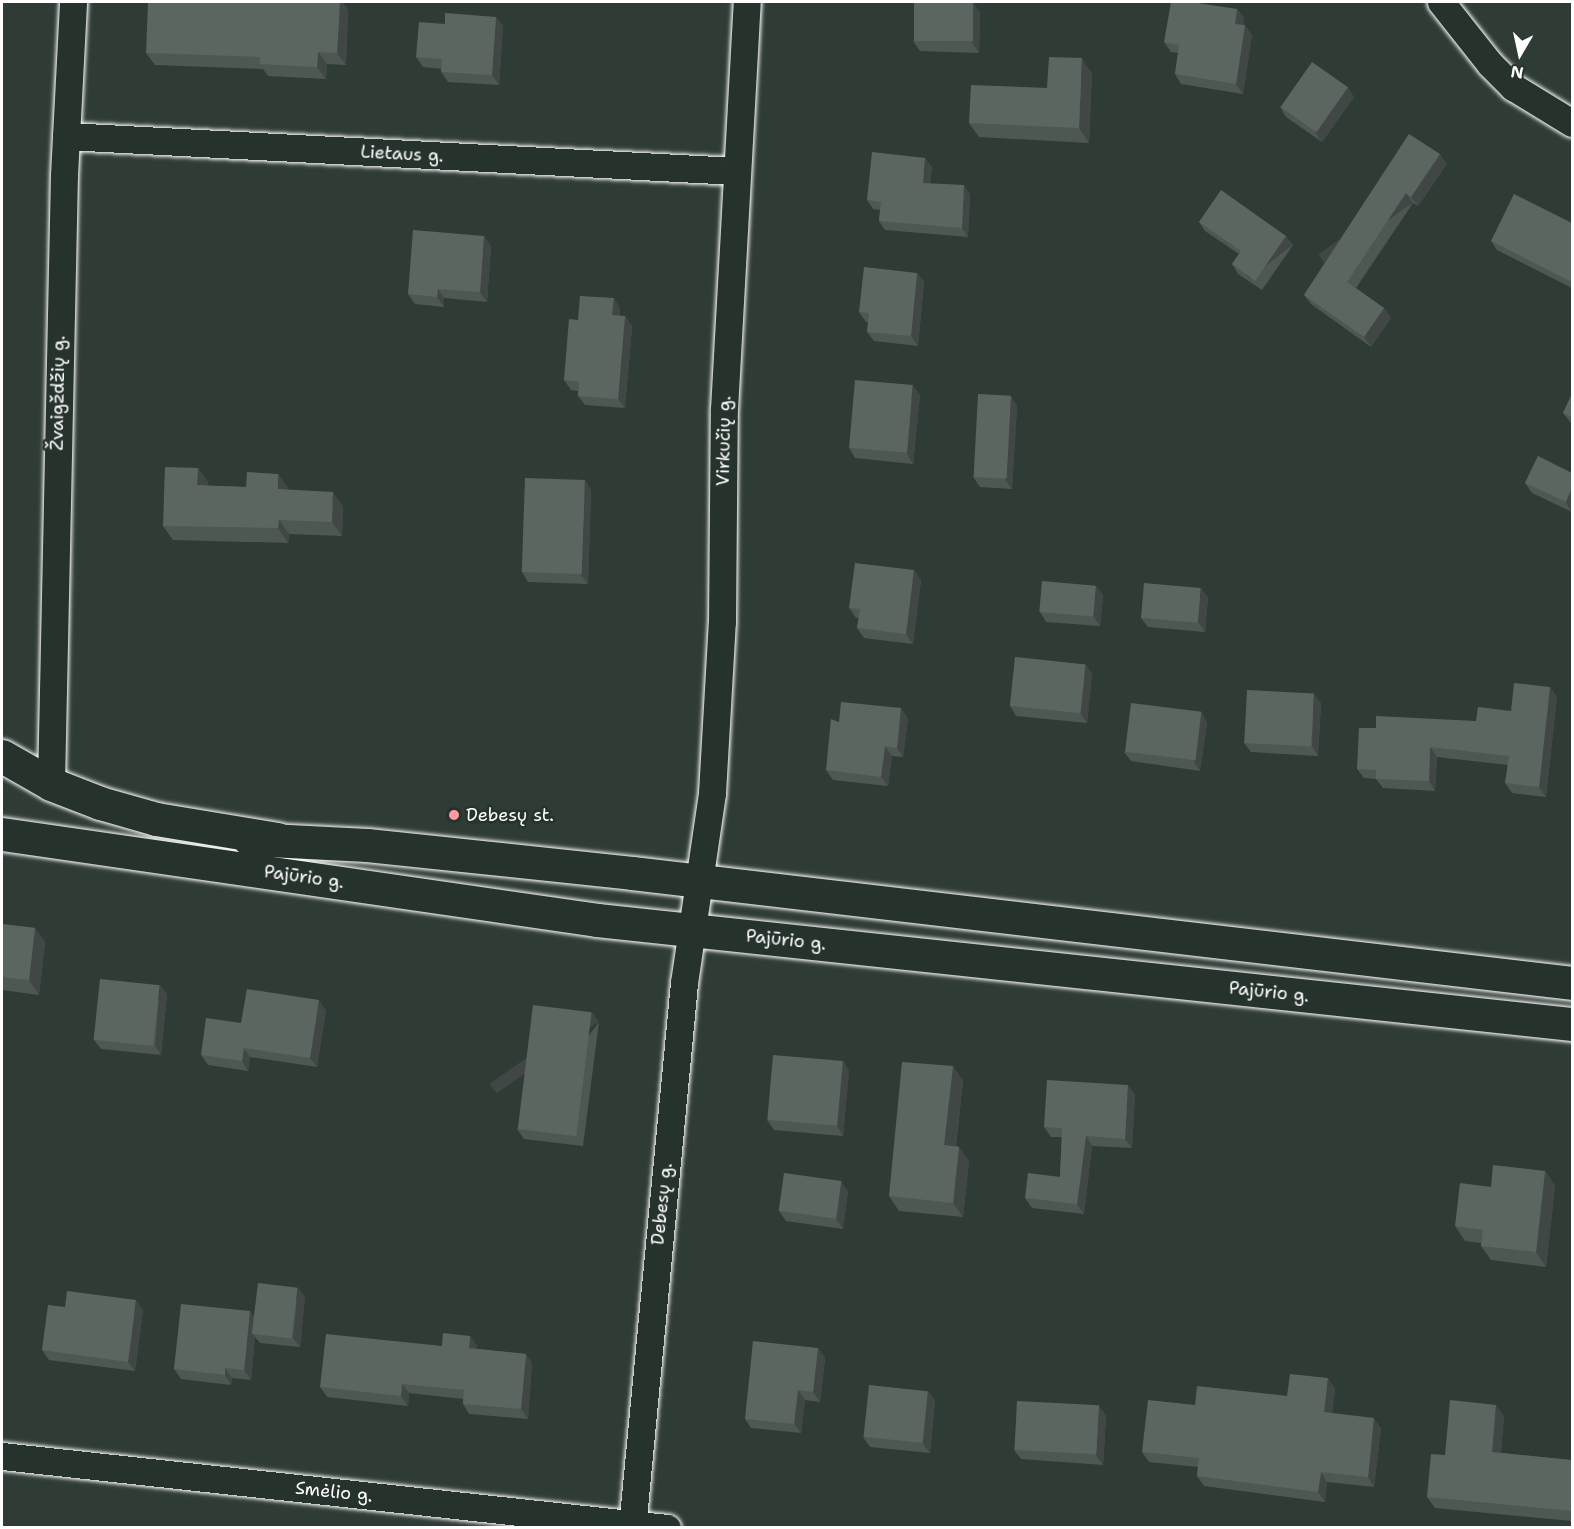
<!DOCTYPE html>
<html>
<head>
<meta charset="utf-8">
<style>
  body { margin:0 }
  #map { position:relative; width:1574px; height:1529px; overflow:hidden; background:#2f3b35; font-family:"Shantell Sans",sans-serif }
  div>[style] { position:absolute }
  .roads { filter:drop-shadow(0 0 2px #fff) drop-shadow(0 0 2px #fff) }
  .minor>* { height:27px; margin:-13.5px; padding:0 13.5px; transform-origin:13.5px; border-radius:13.5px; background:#26332d }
  .secondary>* { height:33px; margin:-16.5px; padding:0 16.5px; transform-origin:16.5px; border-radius:16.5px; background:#26332d }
  .trunk>* { height:33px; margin:-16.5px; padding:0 16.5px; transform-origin:16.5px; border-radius:16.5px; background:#26332d }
  .wall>* { inset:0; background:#4e5853 }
  .shaded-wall>* { inset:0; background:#404744; transform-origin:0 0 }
  .building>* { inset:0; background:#5b6661; transform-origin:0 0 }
  .dots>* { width:16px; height:16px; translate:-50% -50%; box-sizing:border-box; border:3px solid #26332d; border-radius:50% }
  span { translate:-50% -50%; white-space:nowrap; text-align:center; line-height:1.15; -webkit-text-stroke:5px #26332d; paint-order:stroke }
  .street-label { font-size:18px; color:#fff }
  .poi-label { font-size:18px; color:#fff }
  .left { translate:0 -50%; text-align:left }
  .frame { position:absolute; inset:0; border:3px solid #fff; pointer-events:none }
  .north { position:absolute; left:1490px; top:24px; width:60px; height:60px; -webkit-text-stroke:4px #26332d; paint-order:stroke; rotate:189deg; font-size:16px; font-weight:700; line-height:24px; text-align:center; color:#fff }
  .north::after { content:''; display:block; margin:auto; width:21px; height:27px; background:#fff; clip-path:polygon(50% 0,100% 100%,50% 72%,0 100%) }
</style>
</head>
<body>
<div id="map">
  <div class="roads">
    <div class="minor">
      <i style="left:1441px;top:2px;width:79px;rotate:51.7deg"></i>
      <i style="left:1490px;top:64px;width:33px;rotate:45deg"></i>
      <i style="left:1513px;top:87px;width:69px;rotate:31.4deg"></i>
      <i style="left:66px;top:136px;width:672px;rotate:2.99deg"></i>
      <i style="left:51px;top:784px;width:609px;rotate:-88.78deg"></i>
      <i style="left:64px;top:175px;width:173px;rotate:-87deg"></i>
      <i style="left:2px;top:1456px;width:669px;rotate:6.18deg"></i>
      <i style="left:632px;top:1528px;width:547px;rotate:-84.55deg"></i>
      <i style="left:684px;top:983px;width:192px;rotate:-81.6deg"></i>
      <i style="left:712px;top:793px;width:171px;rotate:-86.7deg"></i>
      <i style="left:722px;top:622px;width:213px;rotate:-89.5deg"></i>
      <i style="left:724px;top:409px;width:408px;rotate:-86.8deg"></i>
    </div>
    <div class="secondary">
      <i style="left:2px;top:834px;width:601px;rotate:8.22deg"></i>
      <i style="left:597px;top:920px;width:981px;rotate:6.09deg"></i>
      <i style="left:249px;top:839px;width:118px;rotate:2.9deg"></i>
      <i style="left:367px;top:845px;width:266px;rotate:6deg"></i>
      <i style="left:632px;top:873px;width:946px;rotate:6.67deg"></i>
    </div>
    <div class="trunk">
      <i style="left:2px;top:756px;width:56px;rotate:29.7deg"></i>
      <i style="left:51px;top:784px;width:53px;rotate:21.2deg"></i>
      <i style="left:100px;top:803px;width:58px;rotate:15.9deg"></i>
      <i style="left:156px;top:819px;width:123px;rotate:9.4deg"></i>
    </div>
  </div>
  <div class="wall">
    <i style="clip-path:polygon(1237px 9px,1244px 18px,1243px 25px,1245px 25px,1252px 35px,1243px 94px,1181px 84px,1175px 74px,1178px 53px,1171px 52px,1164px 42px)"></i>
    <i style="clip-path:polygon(348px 10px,346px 65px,327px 64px,326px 79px,268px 76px,263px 69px,155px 65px,146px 53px)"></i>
    <i style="clip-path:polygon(980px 12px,979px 53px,920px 51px,913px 41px)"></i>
    <i style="clip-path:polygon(496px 17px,503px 26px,499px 85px,448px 82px,441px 72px,442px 69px,423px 67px,416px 57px,445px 24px)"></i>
    <i style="clip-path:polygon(1092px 73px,1089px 143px,979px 137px,969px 123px,1047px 88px)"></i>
    <i style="clip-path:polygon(1354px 97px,1322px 142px,1286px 117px,1280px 107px)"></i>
    <i style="clip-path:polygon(1409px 134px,1447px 164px,1418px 206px,1413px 203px,1356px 288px,1384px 308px,1391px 318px,1371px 347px,1311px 304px,1304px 295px)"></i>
    <i style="clip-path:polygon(932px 167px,930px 184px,970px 194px,968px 237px,885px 230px,879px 221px,880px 210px,873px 209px,867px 200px)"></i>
    <i style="clip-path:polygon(1199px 222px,1286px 236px,1293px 245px,1262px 290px,1238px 274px,1232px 264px,1239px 254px,1205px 231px)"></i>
    <i style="clip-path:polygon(1572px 223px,1572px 288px,1497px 250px,1491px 241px)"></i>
    <i style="clip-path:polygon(484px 236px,491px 246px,487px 302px,444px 298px,444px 307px,415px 304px,408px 294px)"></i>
    <i style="clip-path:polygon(917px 273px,924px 282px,918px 346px,874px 341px,867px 332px,868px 322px,866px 322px,859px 312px)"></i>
    <i style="clip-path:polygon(620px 308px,620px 316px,625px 316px,632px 326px,625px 408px,585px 405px,578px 396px,578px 391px,571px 390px,564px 380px,578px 320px)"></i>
    <i style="clip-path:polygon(1572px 394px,1572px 424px,1570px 422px,1563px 413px)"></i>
    <i style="clip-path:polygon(920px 395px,913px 464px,855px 458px,849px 448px)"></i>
    <i style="clip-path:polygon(1011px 396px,1017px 406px,1012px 489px,980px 487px,973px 477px)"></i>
    <i style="clip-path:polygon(1538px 456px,1572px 512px,1532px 493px,1525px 483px)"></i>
    <i style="clip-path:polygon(198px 468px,208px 482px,208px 486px,246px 487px,278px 474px,288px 488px,288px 490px,343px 506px,342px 536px,289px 534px,288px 543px,173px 540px,163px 526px)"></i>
    <i style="clip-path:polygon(591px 489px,588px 584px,528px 582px,522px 572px)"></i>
    <i style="clip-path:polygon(921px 580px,913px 644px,864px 638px,857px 628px,859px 618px,856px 618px,849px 608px)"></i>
    <i style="clip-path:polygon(1096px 586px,1103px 595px,1100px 626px,1046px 622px,1040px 612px)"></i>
    <i style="clip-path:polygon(1208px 597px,1205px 632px,1148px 627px,1141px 618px)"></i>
    <i style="clip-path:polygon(1092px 674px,1087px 723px,1016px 716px,1010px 706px)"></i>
    <i style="clip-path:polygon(1550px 687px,1557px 697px,1546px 797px,1512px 793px,1505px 783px,1508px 765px,1437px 757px,1435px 791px,1383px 788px,1376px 779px,1364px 778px,1357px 769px,1376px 728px,1476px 721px,1511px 711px)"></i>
    <i style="clip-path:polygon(1321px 703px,1318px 756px,1251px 752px,1244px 743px)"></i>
    <i style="clip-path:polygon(1201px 712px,1207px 722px,1200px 771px,1131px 761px,1124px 752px)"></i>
    <i style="clip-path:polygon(908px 718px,903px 757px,892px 756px,888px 786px,833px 780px,826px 770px,839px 722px)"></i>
    <i style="clip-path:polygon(2px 924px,35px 928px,45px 942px,39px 995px,2px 990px)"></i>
    <i style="clip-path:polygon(167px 994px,161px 1055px,101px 1049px,94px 1040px)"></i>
    <i style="clip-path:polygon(326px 1010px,317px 1067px,250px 1057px,248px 1071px,208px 1065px,201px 1055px,241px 1023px)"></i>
    <i style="clip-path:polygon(599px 1022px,583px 1146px,524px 1139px,517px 1129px)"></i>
    <i style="clip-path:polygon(843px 1061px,849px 1071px,843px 1136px,774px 1130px,767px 1120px)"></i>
    <i style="clip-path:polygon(953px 1066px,963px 1081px,956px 1146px,959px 1147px,969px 1161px,963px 1217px,899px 1211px,889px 1196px)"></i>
    <i style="clip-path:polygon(1135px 1094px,1132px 1148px,1092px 1146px,1084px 1214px,1032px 1208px,1025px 1198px,1060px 1177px,1062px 1137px,1051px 1137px,1044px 1127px)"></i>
    <i style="clip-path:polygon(1545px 1171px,1555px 1186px,1546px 1267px,1491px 1260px,1481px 1246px,1481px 1243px,1465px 1241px,1455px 1226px)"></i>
    <i style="clip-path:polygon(848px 1191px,843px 1229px,786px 1221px,779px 1211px)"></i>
    <i style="clip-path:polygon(305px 1297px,300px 1347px,260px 1343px,255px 1337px,251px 1380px,232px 1378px,231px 1385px,181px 1379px,174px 1369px,254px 1317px)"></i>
    <i style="clip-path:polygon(143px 1310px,135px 1371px,49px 1360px,42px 1350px)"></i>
    <i style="clip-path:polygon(470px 1336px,477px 1346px,476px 1349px,526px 1354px,532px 1363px,528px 1419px,469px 1414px,463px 1404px,463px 1399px,409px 1393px,408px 1406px,327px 1397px,320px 1387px,442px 1346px)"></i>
    <i style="clip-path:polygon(818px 1348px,825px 1358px,820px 1402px,805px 1400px,801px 1433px,751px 1428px,745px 1419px)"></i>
    <i style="clip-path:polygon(1335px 1388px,1332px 1413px,1381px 1428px,1374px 1487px,1327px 1482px,1325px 1502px,1204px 1486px,1197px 1476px,1198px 1467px,1149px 1462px,1142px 1452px,1195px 1405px,1287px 1396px)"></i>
    <i style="clip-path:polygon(928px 1391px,935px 1401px,930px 1453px,870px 1447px,863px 1437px)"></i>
    <i style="clip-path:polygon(1099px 1406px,1106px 1416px,1103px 1465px,1021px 1459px,1014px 1450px)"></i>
    <i style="clip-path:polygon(1504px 1416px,1501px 1453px,1571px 1460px,1572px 1441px,1572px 1521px,1435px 1508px,1427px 1497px,1445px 1455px)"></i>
  </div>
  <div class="shaded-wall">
    <i style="clip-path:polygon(340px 2px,343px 2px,348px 10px,346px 65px,337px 53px)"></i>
    <i style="clip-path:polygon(973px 2px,980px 12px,979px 53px,972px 43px)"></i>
    <i style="clip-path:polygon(1237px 9px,1244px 18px,1242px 33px,1235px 24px)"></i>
    <i style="clip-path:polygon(496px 17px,503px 26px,499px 85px,492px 75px)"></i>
    <i style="clip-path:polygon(1245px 25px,1252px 35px,1243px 94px,1236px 84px)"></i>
    <i style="clip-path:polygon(318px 52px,327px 64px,326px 79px,317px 67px)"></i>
    <i style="clip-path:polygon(1082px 58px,1092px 73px,1089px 143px,1079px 128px)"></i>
    <i style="clip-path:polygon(1348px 87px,1354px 97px,1322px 142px,1315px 132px)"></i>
    <i style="clip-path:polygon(1440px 154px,1447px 164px,1418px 206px,1411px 197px)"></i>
    <i style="clip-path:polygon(925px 158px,932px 167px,929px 192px,923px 183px)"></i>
    <i style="clip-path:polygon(964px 185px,970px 194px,968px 237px,962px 228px)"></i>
    <i style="left:1406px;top:193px;width:12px;height:107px;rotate:55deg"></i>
    <i style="clip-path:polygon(484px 236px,491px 246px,487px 302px,480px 292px)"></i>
    <i style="left:1286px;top:236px;width:11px;height:55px;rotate:52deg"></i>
    <i style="clip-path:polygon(917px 273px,924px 282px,918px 346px,911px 336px)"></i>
    <i style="clip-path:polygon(438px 289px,444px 298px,444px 307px,437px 297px)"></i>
    <i style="clip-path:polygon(614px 298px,620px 308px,619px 325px,612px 315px)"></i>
    <i style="clip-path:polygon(1384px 308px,1391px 318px,1371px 347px,1364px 337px)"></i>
    <i style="clip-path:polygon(625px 316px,632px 326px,625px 408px,618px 399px)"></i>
    <i style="clip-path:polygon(913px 385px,920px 395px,913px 464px,907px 454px)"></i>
    <i style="clip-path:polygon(1011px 396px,1017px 406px,1012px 489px,1005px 479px)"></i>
    <i style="clip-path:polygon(198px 468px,208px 482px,207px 500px,197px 485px)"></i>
    <i style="clip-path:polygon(278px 474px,288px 488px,288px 503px,278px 489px)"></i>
    <i style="clip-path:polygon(585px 480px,591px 489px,588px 584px,581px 575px)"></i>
    <i style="clip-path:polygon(1572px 488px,1572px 512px,1566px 502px)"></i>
    <i style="clip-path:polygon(333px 492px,343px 506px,342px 536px,332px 522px)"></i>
    <i style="clip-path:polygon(279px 520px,289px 534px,288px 543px,278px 528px)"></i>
    <i style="clip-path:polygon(914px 570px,921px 580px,913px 644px,906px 634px)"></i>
    <i style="clip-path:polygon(1096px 586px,1103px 595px,1100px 626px,1093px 616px)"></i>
    <i style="clip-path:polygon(1201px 588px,1208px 597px,1205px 632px,1198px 622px)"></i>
    <i style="clip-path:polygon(1086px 664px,1092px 674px,1087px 723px,1080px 713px)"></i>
    <i style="clip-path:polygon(1550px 687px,1557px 697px,1546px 797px,1539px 787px)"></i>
    <i style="clip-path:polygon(1314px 693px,1321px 703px,1318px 756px,1312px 746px)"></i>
    <i style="clip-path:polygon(901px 708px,908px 718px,903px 757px,897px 748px)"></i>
    <i style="clip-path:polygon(1201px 712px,1207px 722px,1200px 771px,1194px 762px)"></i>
    <i style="clip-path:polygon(885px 746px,892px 756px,888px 786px,881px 777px)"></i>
    <i style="clip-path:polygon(1430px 747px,1437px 757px,1435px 791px,1429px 781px)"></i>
    <i style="clip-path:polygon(35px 928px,45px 942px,39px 995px,29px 980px)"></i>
    <i style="clip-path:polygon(160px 985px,167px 994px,161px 1055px,155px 1046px)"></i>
    <i style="clip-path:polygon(319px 1000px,326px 1010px,317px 1067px,310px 1058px)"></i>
    <i style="left:592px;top:1012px;width:12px;height:125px;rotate:55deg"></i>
    <i style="clip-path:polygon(244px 1048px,250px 1057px,248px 1071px,242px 1061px)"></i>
    <i style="clip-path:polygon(843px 1061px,849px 1071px,843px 1136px,837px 1126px)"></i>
    <i style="clip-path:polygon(953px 1066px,963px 1081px,954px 1159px,944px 1145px)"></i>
    <i style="clip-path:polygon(1128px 1085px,1135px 1094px,1132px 1148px,1125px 1139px)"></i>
    <i style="clip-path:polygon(1086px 1136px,1092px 1146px,1084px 1214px,1077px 1204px)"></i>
    <i style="clip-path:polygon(959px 1147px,969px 1161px,963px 1217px,953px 1203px)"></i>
    <i style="clip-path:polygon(1545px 1171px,1555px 1186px,1546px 1267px,1536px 1252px)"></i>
    <i style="clip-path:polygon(841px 1181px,848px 1191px,843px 1229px,836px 1219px)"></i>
    <i style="clip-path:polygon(298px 1288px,305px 1297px,300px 1347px,293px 1338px)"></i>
    <i style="clip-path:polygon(136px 1300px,143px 1310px,135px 1371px,128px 1362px)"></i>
    <i style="clip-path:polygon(250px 1311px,257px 1320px,253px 1334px,255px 1337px,251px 1380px,244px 1370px)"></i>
    <i style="clip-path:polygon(470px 1336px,477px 1346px,476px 1358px,469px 1348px)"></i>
    <i style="clip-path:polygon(818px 1348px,825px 1358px,820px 1402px,813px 1392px)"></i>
    <i style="clip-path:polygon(526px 1354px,532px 1363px,528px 1419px,521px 1409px)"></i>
    <i style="clip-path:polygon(225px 1368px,232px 1378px,231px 1385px,225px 1375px)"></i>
    <i style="clip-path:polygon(1328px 1378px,1335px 1388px,1331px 1422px,1324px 1412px)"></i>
    <i style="clip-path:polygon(402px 1384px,409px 1393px,408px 1406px,401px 1396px)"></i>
    <i style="clip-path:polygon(798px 1390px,805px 1400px,801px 1433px,794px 1424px)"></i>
    <i style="clip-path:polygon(928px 1391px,935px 1401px,930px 1453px,923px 1444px)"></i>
    <i style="clip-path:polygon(1496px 1405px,1504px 1416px,1500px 1463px,1492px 1452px)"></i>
    <i style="clip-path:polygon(1099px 1406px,1106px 1416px,1103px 1465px,1096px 1455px)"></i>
    <i style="clip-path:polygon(1374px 1418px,1381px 1428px,1374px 1487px,1368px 1477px)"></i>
    <i style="clip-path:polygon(1321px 1472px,1327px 1482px,1325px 1502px,1318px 1492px)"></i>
  </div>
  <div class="building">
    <i style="clip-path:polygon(148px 2px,340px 2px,337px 53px,318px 52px,317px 67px,260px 64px,260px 57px,146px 53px)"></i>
    <i style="left:914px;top:2px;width:59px;height:39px"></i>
    <i style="clip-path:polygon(1171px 2px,1191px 2px,1237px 9px,1235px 24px,1245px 25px,1236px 84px,1175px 74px,1179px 45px,1164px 42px)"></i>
    <i style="clip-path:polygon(445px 13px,496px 17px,492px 75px,441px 72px,442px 59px,416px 57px,419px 22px,445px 24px)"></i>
    <i style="clip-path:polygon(1049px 57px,1082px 58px,1079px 128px,969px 123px,971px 85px,1047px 88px)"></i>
    <i style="left:1312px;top:62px;width:44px;height:55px;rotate:35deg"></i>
    <i style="clip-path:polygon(1409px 134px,1440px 154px,1411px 197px,1406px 193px,1347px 282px,1384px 308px,1364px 337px,1304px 295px)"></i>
    <i style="clip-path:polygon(872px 152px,925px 158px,923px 183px,964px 185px,962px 228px,879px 221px,881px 202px,867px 200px)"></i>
    <i style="clip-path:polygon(1221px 190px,1286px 236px,1255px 281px,1232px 264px,1241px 251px,1199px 222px)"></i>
    <i style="clip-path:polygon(1514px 194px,1572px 223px,1572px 282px,1491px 241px)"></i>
    <i style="clip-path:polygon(413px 230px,484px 236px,480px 292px,438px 289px,437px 297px,408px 294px)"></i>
    <i style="clip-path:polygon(864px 267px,917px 273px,911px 336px,867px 332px,869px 313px,859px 312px)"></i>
    <i style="clip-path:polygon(580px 296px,614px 298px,612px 315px,625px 316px,618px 399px,578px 396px,579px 382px,564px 380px,569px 319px,578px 320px)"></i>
    <i style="left:855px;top:380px;width:58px;height:68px;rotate:5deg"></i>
    <i style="left:978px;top:394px;width:33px;height:83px;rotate:3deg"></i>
    <i style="clip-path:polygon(1572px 394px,1572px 417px,1563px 413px)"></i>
    <i style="clip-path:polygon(1538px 456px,1572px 473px,1572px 488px,1566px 502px,1525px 483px)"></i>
    <i style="clip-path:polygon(165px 467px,198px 468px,197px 485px,246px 487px,247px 472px,278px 474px,278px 489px,333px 492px,332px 522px,279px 520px,278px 528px,163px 526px)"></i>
    <i style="left:525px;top:478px;width:60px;height:94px;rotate:2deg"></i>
    <i style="clip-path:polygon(855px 563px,914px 570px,906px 634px,857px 628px,860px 609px,849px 608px)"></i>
    <i style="left:1042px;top:581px;width:54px;height:31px;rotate:5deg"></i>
    <i style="left:1144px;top:583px;width:57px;height:35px;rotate:5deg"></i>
    <i style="left:1015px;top:657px;width:71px;height:49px;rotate:6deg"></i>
    <i style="clip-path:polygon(1514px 683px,1550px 687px,1539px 787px,1505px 783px,1509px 756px,1430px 747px,1429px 781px,1376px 779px,1376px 770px,1357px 769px,1359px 728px,1376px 728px,1376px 716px,1476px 721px,1478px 707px,1511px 711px)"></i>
    <i style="left:1247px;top:690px;width:67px;height:53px;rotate:3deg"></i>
    <i style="clip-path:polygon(841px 702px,901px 708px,897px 748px,885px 746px,881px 777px,826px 770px,831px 719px,839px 722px)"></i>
    <i style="left:1131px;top:703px;width:71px;height:49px;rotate:7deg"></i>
    <i style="clip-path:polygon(2px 924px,35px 928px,29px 980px,2px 977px)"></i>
    <i style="left:100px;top:979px;width:60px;height:61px;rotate:6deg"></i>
    <i style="clip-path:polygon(247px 989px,319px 1000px,310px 1058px,244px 1048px,242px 1061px,201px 1055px,206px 1018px,241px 1023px)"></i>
    <i style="left:533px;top:1005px;width:59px;height:125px;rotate:7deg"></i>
    <i style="left:773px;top:1055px;width:70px;height:65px;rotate:5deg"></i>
    <i style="clip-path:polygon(902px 1062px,953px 1066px,944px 1145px,959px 1147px,953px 1203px,889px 1196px)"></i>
    <i style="clip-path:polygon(1047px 1080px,1128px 1085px,1125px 1139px,1086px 1136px,1077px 1204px,1025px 1198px,1028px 1173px,1060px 1177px,1062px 1128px,1044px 1127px)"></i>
    <i style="clip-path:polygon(1493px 1165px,1545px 1171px,1536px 1252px,1481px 1246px,1483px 1230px,1455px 1226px,1460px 1183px,1491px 1187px)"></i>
    <i style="left:784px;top:1173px;width:58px;height:38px;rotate:8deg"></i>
    <i style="left:258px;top:1283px;width:40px;height:51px;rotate:7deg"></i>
    <i style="clip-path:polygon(67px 1291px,136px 1300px,128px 1362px,42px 1350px,48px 1305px,65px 1307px)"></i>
    <i style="clip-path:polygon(181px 1304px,250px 1311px,244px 1370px,225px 1368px,225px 1375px,174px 1369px)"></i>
    <i style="clip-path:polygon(443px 1333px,470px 1336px,469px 1348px,526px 1354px,521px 1409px,463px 1404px,464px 1390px,402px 1384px,401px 1396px,320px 1387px,326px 1334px,442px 1346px)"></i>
    <i style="clip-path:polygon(753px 1341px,818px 1348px,813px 1392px,798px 1390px,794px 1424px,745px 1419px)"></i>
    <i style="clip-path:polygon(1290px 1374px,1328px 1378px,1324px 1412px,1374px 1418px,1368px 1477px,1321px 1472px,1318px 1492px,1197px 1476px,1199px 1458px,1142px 1452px,1148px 1400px,1195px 1405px,1197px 1386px,1287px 1396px)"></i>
    <i style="left:869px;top:1385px;width:59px;height:52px;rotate:6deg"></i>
    <i style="clip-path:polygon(1450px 1400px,1496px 1405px,1492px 1452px,1571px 1460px,1572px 1441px,1572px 1511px,1427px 1497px,1431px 1454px,1445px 1455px)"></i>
    <i style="left:1017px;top:1401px;width:82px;height:49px;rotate:3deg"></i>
  </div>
  <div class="dots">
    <i style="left:454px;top:815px;background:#ff9aa2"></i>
  </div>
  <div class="street-label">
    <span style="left:402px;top:154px;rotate:3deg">Lietaus g.</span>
    <span style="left:58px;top:393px;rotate:-89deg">Žvaigždžių g.</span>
    <span style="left:724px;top:441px;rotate:-89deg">Virkučių g.</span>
    <span style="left:304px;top:877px;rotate:8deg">Pajūrio g.</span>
    <span style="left:786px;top:940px;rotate:6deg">Pajūrio g.</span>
    <span style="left:1269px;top:992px;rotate:6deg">Pajūrio g.</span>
    <span style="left:662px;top:1204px;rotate:-84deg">Debesų g.</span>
    <span style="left:334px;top:1492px;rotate:6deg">Smėlio g.</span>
  </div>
  <div class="poi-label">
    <span class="left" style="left:466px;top:815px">Debesų st.</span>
  </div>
  <div class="frame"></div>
  <div class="north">N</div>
</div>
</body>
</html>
